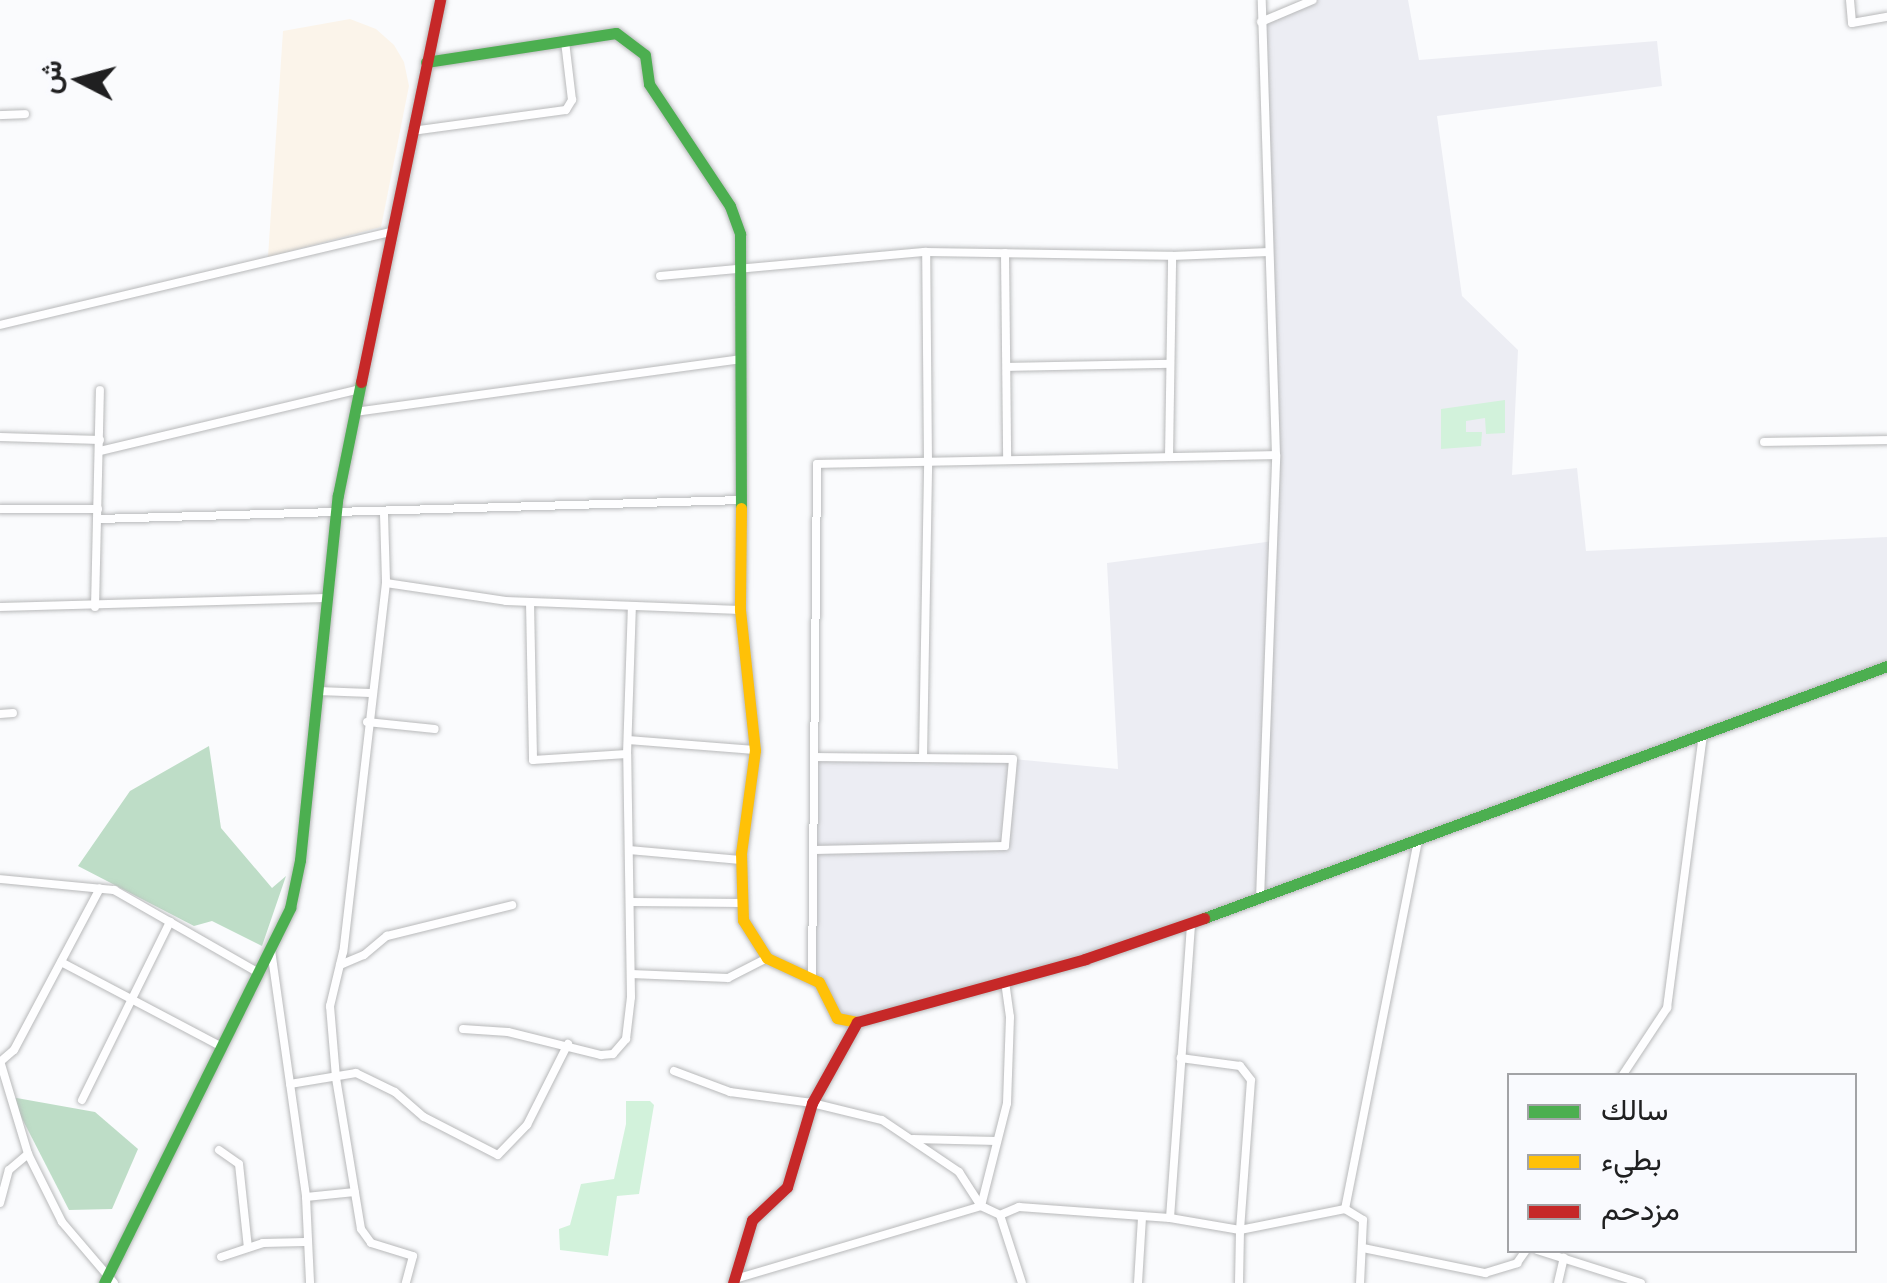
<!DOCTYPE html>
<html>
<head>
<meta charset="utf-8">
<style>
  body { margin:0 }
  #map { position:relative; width:1887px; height:1283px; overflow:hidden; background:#fafbfd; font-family:Mulish,Vazirmatn,sans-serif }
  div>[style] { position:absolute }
  .built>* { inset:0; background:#ecedf3 }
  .education>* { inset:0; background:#fbf4ea }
  .green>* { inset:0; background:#d2f2db }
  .forest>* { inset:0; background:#beddc7 }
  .roads { filter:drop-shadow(0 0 2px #b8b9ba) drop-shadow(0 0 2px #b8b9ba) }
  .street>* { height:8px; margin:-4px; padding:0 4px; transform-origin:4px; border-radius:4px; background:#fefeff }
  .fast>* { height:11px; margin:-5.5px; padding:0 5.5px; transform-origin:5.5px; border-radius:5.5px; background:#4caf50 }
  .slow>* { height:11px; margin:-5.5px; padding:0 5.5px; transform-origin:5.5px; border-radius:5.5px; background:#ffc107 }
  .jam>* { height:11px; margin:-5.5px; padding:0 5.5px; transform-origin:5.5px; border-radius:5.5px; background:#c62828 }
  span { translate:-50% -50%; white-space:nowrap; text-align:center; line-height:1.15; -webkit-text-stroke:9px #f9fafe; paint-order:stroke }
  .legend { position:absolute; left:1507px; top:1073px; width:350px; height:180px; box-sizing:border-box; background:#f9fafe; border:2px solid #a2a3a6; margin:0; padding:12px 18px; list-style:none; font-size:30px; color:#202021 }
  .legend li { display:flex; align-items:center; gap:20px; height:50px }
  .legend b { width:50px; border:2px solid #a2a3a6 }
  .north { position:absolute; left:30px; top:30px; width:100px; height:100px; -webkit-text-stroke:8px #f9fafe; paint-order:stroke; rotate:276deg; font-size:28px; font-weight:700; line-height:40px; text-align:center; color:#202021 }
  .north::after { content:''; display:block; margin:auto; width:35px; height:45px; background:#202021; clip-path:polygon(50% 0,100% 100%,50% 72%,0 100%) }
</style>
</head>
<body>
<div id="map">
  <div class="built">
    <i style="clip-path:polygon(1313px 0,1408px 0,1419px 60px,1657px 41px,1662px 86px,1437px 116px,1462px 296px,1518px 350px,1512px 475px,1577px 468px,1586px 551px,1887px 537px,1887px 666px,1085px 959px,849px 1019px,812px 979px,815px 757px,1013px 759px,1118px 769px,1107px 563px,1274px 541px,1276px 455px,1261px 22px)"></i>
  </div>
  <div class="education">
    <i style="clip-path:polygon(350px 19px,376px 29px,394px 45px,404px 62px,409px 86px,381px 227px,268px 257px,283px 31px)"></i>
  </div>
  <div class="green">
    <i style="clip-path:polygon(1505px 400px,1505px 433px,1486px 434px,1485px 418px,1466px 421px,1466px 432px,1482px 432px,1481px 446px,1441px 449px,1441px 409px)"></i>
    <i style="clip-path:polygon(626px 1101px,650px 1101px,654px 1105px,639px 1194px,617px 1196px,608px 1256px,560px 1250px,559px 1229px,570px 1225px,581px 1184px,614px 1179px,626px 1124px)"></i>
  </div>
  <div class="forest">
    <i style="clip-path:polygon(209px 746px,221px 828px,272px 888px,286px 876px,262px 946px,212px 921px,194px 926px,78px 866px,130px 791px)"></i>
    <i style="clip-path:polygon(11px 1097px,95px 1112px,138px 1149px,112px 1209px,69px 1210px)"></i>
  </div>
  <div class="roads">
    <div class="street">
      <i style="left:1850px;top:0;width:23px;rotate:85deg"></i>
      <i style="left:1852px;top:23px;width:36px;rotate:-10deg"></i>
      <i style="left:1261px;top:22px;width:56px;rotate:-22.9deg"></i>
      <i style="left:0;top:115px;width:25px;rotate:-2deg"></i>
      <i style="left:412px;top:131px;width:155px;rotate:-7.8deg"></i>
      <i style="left:566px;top:110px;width:12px;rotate:-59deg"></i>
      <i style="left:572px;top:100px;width:59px;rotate:-96.8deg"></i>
      <i style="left:1005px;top:253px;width:207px;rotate:89.4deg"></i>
      <i style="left:660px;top:276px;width:267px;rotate:-5.2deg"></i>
      <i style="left:926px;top:252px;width:246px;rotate:0.9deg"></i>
      <i style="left:1172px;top:256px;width:97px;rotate:-2.4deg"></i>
      <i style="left:0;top:325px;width:402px;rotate:-13.4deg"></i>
      <i style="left:1007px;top:367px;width:161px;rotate:-1.1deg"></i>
      <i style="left:355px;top:412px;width:390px;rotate:-7.8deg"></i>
      <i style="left:0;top:437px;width:100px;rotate:1.7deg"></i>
      <i style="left:1764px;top:442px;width:123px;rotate:-0.9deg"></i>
      <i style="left:100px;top:451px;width:267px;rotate:-13.4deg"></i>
      <i style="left:1169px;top:457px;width:201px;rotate:-89.1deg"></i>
      <i style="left:0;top:509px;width:98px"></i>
      <i style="left:384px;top:514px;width:69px;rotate:88.3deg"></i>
      <i style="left:386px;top:583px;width:371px;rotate:96.6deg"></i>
      <i style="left:343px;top:952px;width:56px;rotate:103.5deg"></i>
      <i style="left:330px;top:1006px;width:72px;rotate:85.2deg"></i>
      <i style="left:336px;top:1078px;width:153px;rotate:80.6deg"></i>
      <i style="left:361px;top:1229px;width:17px;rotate:54deg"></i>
      <i style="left:371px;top:1243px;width:44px;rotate:17.2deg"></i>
      <i style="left:413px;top:1256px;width:28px;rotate:105deg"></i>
      <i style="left:98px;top:519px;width:643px;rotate:-1.69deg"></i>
      <i style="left:386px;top:583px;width:121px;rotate:8.5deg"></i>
      <i style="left:506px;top:601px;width:234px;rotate:2.2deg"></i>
      <i style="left:530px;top:602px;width:158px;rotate:88.9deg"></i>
      <i style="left:533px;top:760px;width:94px;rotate:-3.7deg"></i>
      <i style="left:0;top:607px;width:326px;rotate:-1.6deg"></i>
      <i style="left:95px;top:607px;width:217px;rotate:-88.7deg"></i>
      <i style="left:318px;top:691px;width:52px;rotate:2.2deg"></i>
      <i style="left:0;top:714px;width:13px;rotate:-4deg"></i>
      <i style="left:367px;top:722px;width:68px;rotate:5.9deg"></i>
      <i style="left:628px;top:740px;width:127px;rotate:4.5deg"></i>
      <i style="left:923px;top:758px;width:296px;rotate:-89deg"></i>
      <i style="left:928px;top:462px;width:210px;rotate:-90.5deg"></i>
      <i style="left:629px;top:850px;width:112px;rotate:5.1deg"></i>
      <i style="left:814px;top:850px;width:191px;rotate:-1.2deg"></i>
      <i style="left:1005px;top:846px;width:87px;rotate:-84.7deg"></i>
      <i style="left:1013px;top:759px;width:198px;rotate:-179.4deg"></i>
      <i style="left:0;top:879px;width:115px;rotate:5.5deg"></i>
      <i style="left:114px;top:890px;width:167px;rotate:29.8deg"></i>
      <i style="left:1260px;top:899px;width:444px;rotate:-87.9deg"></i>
      <i style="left:1276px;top:455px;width:455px;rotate:-91.8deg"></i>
      <i style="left:630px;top:902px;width:113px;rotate:0.5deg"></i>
      <i style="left:271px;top:950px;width:249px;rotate:81.9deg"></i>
      <i style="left:306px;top:1197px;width:86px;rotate:87.3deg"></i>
      <i style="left:61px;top:962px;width:180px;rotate:27.8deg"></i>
      <i style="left:340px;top:965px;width:26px;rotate:-23deg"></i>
      <i style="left:364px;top:955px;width:30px;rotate:-40deg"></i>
      <i style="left:387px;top:936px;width:129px;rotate:-13.9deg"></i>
      <i style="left:631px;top:974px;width:97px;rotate:2.4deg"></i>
      <i style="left:728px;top:978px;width:44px;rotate:-27.1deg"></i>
      <i style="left:812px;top:979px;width:515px;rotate:-89.44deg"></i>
      <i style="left:817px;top:464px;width:459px;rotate:-1.1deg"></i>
      <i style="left:463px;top:1029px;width:45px;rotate:3.8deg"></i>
      <i style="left:508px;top:1032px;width:96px;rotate:13.9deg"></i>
      <i style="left:601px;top:1055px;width:12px;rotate:-5deg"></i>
      <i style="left:613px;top:1054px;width:20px;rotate:-49deg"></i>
      <i style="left:626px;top:1039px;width:42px;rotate:-83.2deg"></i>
      <i style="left:631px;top:997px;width:243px;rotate:-90.9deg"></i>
      <i style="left:627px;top:754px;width:148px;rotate:-88.1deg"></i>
      <i style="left:0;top:1061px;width:97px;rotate:73.2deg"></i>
      <i style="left:28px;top:1154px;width:76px;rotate:63.4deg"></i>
      <i style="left:62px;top:1222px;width:80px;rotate:49.6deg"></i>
      <i style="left:0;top:1062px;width:18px;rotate:-41deg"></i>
      <i style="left:14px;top:1050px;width:183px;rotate:-62deg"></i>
      <i style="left:674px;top:1071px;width:60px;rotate:20.6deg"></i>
      <i style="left:730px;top:1092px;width:83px;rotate:7.6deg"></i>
      <i style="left:812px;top:1103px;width:72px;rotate:13.7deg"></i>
      <i style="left:882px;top:1120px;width:93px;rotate:34deg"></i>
      <i style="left:959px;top:1172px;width:40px;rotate:57.1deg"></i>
      <i style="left:981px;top:1206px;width:21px;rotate:25deg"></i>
      <i style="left:1000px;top:1215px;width:71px;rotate:72.1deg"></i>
      <i style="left:1622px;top:1076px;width:82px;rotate:-56.5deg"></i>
      <i style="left:1667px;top:1008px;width:276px;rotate:-82.5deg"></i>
      <i style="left:290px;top:1084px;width:67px;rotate:-9.5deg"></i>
      <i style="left:356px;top:1073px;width:43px;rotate:26deg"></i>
      <i style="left:395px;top:1092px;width:38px;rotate:41deg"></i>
      <i style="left:424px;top:1117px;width:83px;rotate:27.2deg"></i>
      <i style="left:498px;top:1155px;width:42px;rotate:-46deg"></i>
      <i style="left:527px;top:1125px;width:91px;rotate:-63.2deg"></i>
      <i style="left:82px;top:1100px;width:199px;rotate:-63.7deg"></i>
      <i style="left:913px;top:1139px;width:84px;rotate:1.4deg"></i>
      <i style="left:219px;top:1150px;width:24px;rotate:35deg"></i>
      <i style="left:239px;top:1164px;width:84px;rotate:83.9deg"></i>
      <i style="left:306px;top:1197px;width:49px;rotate:-5.8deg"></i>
      <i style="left:0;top:1203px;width:34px;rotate:-75deg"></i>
      <i style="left:9px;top:1170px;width:25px;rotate:-40deg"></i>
      <i style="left:1345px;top:1209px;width:21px;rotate:31deg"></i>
      <i style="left:1363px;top:1220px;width:63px;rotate:92.7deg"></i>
      <i style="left:1000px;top:1215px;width:21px;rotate:-23deg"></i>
      <i style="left:1019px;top:1207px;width:151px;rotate:4.2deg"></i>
      <i style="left:1170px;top:1218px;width:71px;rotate:9.7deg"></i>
      <i style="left:1240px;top:1230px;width:150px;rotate:-85.8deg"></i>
      <i style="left:1251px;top:1080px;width:18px;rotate:-128deg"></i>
      <i style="left:1240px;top:1066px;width:60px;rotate:-172.3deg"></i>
      <i style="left:1170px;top:1218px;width:296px;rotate:-85.9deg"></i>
      <i style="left:1363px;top:1248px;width:125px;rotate:11.6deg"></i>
      <i style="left:1485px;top:1273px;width:34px;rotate:-17deg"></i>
      <i style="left:1517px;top:1263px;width:16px;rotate:-55deg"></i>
      <i style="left:1537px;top:1250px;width:109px;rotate:17.6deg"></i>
      <i style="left:221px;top:1257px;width:44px;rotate:-18.4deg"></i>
      <i style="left:263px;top:1243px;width:42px;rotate:-1.4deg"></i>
      <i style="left:735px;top:1279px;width:257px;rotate:-16.5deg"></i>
      <i style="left:981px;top:1206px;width:106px;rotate:-75.8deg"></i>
      <i style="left:1007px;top:1103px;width:86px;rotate:-88deg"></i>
      <i style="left:1010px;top:1017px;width:35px;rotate:-98deg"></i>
      <i style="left:1138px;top:1283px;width:66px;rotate:-86.5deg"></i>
      <i style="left:1239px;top:1283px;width:53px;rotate:-88.9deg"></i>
      <i style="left:1240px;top:1230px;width:107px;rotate:-11.3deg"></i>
      <i style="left:1345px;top:1209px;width:372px;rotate:-78.8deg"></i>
      <i style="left:1558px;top:1283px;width:26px;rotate:-77deg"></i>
    </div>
    <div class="fast">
      <i style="left:426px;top:62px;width:192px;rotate:-8.7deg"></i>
      <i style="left:616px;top:33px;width:36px;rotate:37deg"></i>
      <i style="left:645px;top:55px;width:29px;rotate:82deg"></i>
      <i style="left:649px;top:84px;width:146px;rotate:56.4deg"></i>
      <i style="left:730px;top:206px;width:30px;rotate:70deg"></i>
      <i style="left:740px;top:234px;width:274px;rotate:89.8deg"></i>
      <i style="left:1204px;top:918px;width:728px;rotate:-20.25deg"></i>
      <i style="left:104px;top:1283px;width:419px;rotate:-63.6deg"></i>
      <i style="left:290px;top:908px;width:49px;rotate:-78.2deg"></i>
      <i style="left:300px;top:860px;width:367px;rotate:-84.1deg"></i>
      <i style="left:338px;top:495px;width:115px;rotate:-78.5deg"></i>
    </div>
    <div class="slow">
      <i style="left:741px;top:508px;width:102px;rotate:90.6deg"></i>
      <i style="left:740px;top:610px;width:141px;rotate:83.9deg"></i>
      <i style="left:755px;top:750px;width:104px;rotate:97.7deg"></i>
      <i style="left:741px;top:853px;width:67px;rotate:88.3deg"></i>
      <i style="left:743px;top:920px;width:45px;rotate:57.7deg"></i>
      <i style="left:767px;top:958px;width:57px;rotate:24.8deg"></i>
      <i style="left:819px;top:982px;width:40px;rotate:63.4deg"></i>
      <i style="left:837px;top:1018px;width:20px;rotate:11deg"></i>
    </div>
    <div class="jam">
      <i style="left:361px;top:382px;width:390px;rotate:-78.3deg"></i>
      <i style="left:733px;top:1283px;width:66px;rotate:-73.2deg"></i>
      <i style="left:752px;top:1220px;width:48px;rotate:-43.3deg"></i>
      <i style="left:787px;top:1187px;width:88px;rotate:-73.4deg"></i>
      <i style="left:812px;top:1103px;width:93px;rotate:-60.9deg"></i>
      <i style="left:857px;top:1022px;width:237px;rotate:-15.4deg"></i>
      <i style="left:1085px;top:959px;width:126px;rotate:-19deg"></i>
    </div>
  </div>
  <ul class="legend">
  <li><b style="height:12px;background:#4caf50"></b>سالك</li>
  <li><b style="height:12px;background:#ffc107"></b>بطيء</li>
  <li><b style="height:12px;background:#c62828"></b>مزدحم</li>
  </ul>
  <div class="north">ش</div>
</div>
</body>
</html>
